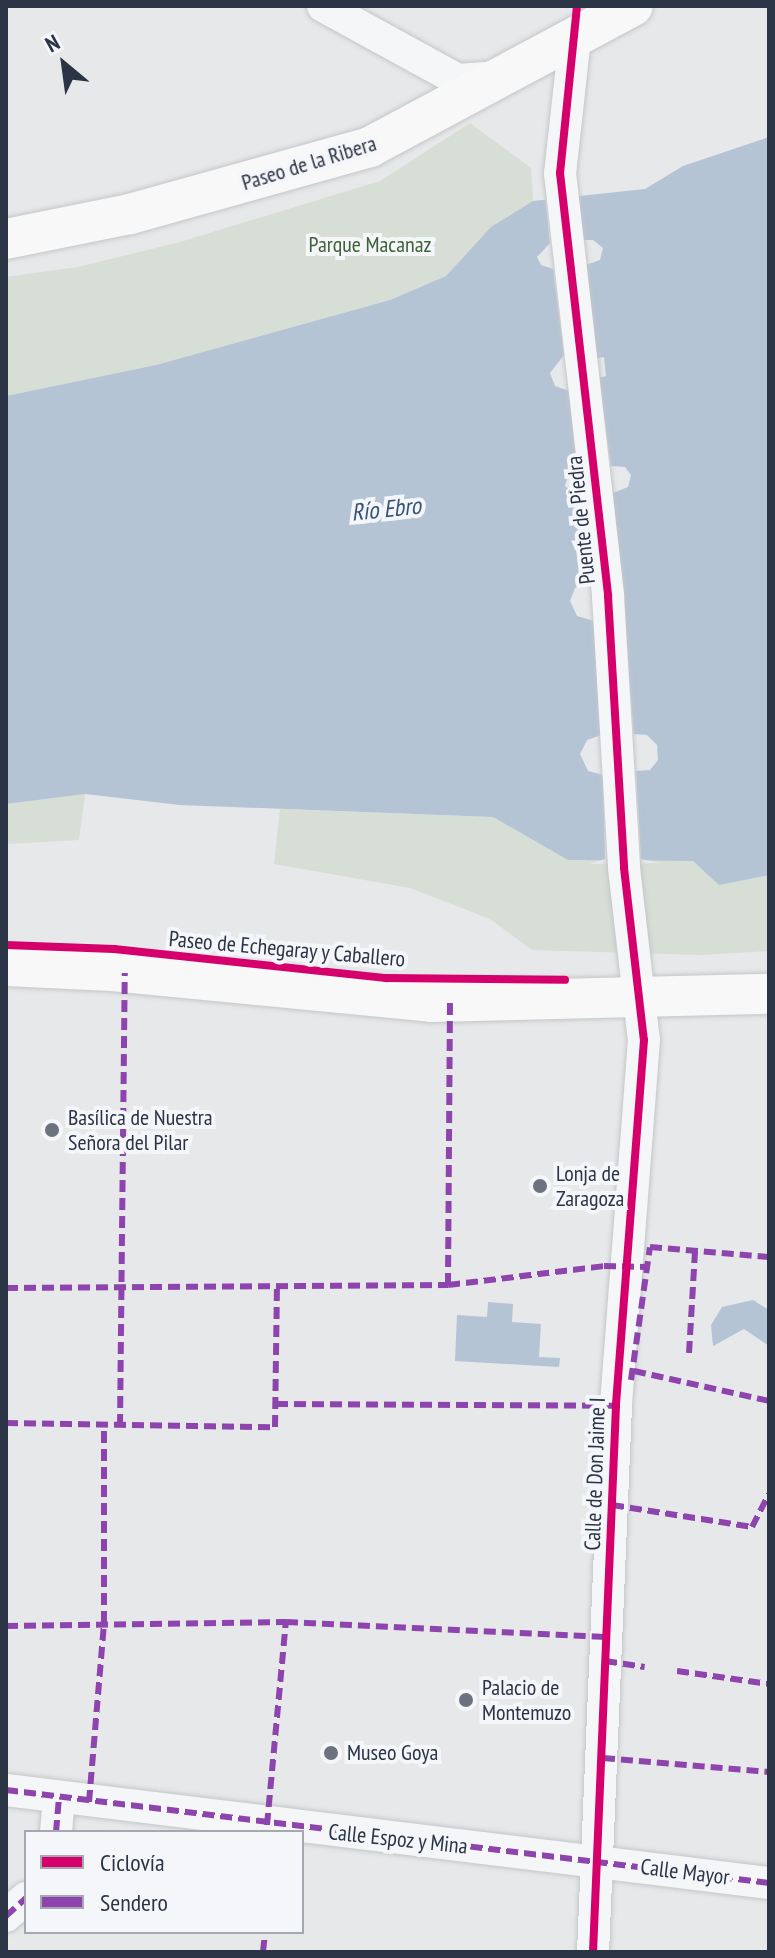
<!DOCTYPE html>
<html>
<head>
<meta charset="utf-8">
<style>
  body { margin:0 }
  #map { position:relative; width:775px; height:1958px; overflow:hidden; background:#e6e8ea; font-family:"PT Sans Narrow",sans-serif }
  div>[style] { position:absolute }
  .green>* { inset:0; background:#d6ded6 }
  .water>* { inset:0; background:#b4c4d5 }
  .pier>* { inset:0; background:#e6e8ea }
  .roads { filter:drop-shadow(0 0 2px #c4c6c8) drop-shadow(0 0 2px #c4c6c8) }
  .minor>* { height:32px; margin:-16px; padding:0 16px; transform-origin:16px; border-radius:16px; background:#f5f6f7 }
  .major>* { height:40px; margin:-20px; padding:0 20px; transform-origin:20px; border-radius:20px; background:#f8f8f8 }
  .quiet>* { height:6px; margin-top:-3px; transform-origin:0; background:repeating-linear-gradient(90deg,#8e44ad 0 12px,transparent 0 18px) }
  .cycleway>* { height:8px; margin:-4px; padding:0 4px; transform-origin:4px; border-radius:4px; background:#d6006c }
  .dots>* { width:22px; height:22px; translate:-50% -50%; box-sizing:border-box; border:4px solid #f4f6f9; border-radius:50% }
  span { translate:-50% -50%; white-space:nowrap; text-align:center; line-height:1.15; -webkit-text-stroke:8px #f4f6f9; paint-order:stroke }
  .street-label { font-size:22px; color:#2b3445 }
  .park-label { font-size:22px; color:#3f6138 }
  .poi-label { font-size:22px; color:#2b3445 }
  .left { translate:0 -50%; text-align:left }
  .water-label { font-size:24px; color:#34527a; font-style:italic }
  .frame { position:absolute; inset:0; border:8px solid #2b3445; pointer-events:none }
  .legend { position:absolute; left:24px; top:1830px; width:280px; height:104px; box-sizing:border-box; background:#f4f6f9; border:2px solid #a4a8b1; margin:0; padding:10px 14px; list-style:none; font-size:24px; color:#2b3445 }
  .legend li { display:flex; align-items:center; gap:16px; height:40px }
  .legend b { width:40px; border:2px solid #a4a8b1 }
  .north { position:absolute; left:24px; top:24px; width:80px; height:80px; -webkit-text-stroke:6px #f4f6f9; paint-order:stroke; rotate:331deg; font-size:22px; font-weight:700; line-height:32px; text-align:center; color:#2b3445 }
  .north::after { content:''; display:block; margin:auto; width:28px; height:36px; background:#2b3445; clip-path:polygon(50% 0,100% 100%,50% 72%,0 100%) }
</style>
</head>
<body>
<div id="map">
  <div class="green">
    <i style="clip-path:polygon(470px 123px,531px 168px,533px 201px,491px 227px,446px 276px,390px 300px,156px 365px,6px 396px,6px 277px,78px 267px,180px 242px,380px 181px)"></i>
    <i style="clip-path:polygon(85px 794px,79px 840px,6px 844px,6px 804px)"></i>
    <i style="clip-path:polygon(280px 809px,493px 817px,569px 860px,693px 861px,754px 877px,769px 875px,769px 951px,701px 955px,532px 950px,490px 919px,410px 888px,274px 864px)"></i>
  </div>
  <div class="water">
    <i style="clip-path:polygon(769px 137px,769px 875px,719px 885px,693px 861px,568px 860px,493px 817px,180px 805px,85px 794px,6px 804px,6px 396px,156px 365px,390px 300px,446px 276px,491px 227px,533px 201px,645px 189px,683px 166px)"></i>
    <i style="clip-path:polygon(753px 1300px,769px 1310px,769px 1346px,744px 1329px,713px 1346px,711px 1325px,722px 1307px)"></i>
    <i style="clip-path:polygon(488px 1302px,513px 1304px,512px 1322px,541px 1324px,539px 1357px,560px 1358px,559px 1367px,455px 1361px,457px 1315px,487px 1317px)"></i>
  </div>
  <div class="pier">
    <i style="clip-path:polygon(577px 192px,582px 240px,593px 240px,603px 248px,600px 260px,586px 265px,596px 358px,604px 357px,606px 376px,599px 378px,611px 466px,625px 467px,631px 475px,628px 487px,613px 493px,634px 734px,647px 735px,657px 745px,658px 760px,650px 770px,636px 771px,641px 859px,661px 863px,589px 864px,605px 859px,603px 775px,588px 771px,580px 754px,587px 740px,601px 735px,594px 621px,577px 616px,570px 601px,575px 588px,591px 580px,582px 499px,565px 486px,568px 475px,577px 468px,569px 391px,555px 386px,550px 373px,564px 355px,553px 269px,541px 265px,537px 257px,550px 243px,545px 196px)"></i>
  </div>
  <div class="roads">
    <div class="minor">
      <i style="left:323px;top:6px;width:154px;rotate:28.7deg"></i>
      <i style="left:458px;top:80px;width:41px;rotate:-4.2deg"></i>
      <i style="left:575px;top:38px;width:136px;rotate:96.3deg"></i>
      <i style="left:560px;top:173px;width:426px;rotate:83.5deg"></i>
      <i style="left:608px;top:596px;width:272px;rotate:86.6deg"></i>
      <i style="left:624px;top:868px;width:173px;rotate:83.4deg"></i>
      <i style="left:644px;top:1040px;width:367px;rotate:94.4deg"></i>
      <i style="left:616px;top:1406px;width:546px;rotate:92.41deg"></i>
      <i style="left:6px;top:1790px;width:769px;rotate:6.95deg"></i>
      <i style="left:56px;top:1832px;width:35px;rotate:-85deg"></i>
      <i style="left:6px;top:1916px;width:27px;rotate:-42deg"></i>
    </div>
    <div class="major">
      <i style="left:6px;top:239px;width:126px;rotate:-11.4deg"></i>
      <i style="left:130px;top:214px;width:249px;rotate:-15.6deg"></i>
      <i style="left:370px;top:147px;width:298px;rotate:-28.2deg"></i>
      <i style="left:6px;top:966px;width:106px;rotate:2.7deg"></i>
      <i style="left:112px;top:971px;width:321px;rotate:5.5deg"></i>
      <i style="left:432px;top:1002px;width:337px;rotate:-1.4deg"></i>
    </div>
  </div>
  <div class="quiet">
    <i style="left:448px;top:1285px;width:283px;rotate:-89.6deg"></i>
    <i style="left:6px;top:1288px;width:442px;rotate:-0.4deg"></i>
    <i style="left:448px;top:1285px;width:157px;rotate:-6.9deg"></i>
    <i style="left:604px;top:1266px;width:43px;rotate:1.3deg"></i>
    <i style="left:689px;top:1353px;width:102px;rotate:-86.6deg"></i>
    <i style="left:634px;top:1371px;width:138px;rotate:12.5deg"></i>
    <i style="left:631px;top:1380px;width:134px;rotate:-81.9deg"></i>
    <i style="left:650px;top:1247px;width:119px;rotate:4.8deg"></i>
    <i style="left:276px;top:1404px;width:340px;rotate:0.3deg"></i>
    <i style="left:6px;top:1423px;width:269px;rotate:0.9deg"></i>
    <i style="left:275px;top:1427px;width:141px;rotate:-89.2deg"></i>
    <i style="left:120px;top:1426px;width:453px;rotate:-89.4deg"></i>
    <i style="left:612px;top:1505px;width:142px;rotate:8.9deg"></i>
    <i style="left:752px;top:1527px;width:37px;rotate:-63deg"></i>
    <i style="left:6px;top:1626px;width:280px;rotate:-0.8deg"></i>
    <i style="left:286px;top:1622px;width:320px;rotate:2.7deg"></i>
    <i style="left:605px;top:1661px;width:40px;rotate:8.5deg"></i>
    <i style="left:677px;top:1671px;width:93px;rotate:8deg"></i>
    <i style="left:603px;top:1758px;width:167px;rotate:4.8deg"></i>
    <i style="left:6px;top:1790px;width:769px;rotate:6.95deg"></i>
    <i style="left:89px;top:1802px;width:180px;rotate:-85.2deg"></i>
    <i style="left:104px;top:1623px;width:198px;rotate:-90deg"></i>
    <i style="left:267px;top:1825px;width:204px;rotate:-84.7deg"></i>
    <i style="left:56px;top:1832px;width:35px;rotate:-85deg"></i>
    <i style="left:6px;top:1916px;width:27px;rotate:-42deg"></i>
    <i style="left:263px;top:1952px;width:20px;rotate:-84deg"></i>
  </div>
  <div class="cycleway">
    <i style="left:577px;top:6px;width:168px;rotate:95.8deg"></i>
    <i style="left:560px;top:173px;width:426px;rotate:83.5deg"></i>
    <i style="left:608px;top:596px;width:272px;rotate:86.6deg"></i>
    <i style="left:624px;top:868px;width:173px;rotate:83.4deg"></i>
    <i style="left:644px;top:1040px;width:367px;rotate:94.4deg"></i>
    <i style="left:616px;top:1406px;width:546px;rotate:92.41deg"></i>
    <i style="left:6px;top:945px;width:108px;rotate:2.1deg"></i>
    <i style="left:114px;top:949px;width:274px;rotate:6.1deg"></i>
    <i style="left:386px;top:978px;width:179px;rotate:0.6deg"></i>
  </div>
  <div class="dots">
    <i style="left:52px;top:1130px;background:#6c737f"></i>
    <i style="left:540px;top:1186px;background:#6c737f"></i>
    <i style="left:466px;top:1700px;background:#6c737f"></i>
    <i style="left:331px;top:1753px;background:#6c737f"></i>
  </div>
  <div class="street-label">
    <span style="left:309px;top:163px;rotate:-17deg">Paseo de la Ribera</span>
    <span style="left:581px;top:520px;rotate:-96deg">Puente de Piedra</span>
    <span style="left:287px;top:949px;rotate:5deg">Paseo de Echegaray y Caballero</span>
    <span style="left:595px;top:1474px;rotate:-88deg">Calle de Don Jaime I</span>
    <span style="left:398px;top:1839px;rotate:6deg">Calle Espoz y Mina</span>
    <span style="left:685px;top:1872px;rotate:7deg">Calle Mayor</span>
  </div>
  <div class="park-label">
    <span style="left:370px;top:245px">Parque Macanaz</span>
  </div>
  <div class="poi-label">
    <span class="left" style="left:68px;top:1130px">Basílica de Nuestra<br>Señora del Pilar</span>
    <span class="left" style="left:556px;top:1186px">Lonja de<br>Zaragoza</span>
    <span class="left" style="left:482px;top:1700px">Palacio de<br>Montemuzo</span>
    <span class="left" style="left:347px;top:1753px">Museo Goya</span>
  </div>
  <div class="water-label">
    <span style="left:386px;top:509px;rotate:-6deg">Río Ebro</span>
  </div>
  <div class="frame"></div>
  <ul class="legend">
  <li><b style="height:10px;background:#d6006c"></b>Ciclovía</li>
  <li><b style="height:10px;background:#8e44ad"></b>Sendero</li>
  </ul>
  <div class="north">N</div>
</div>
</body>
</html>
